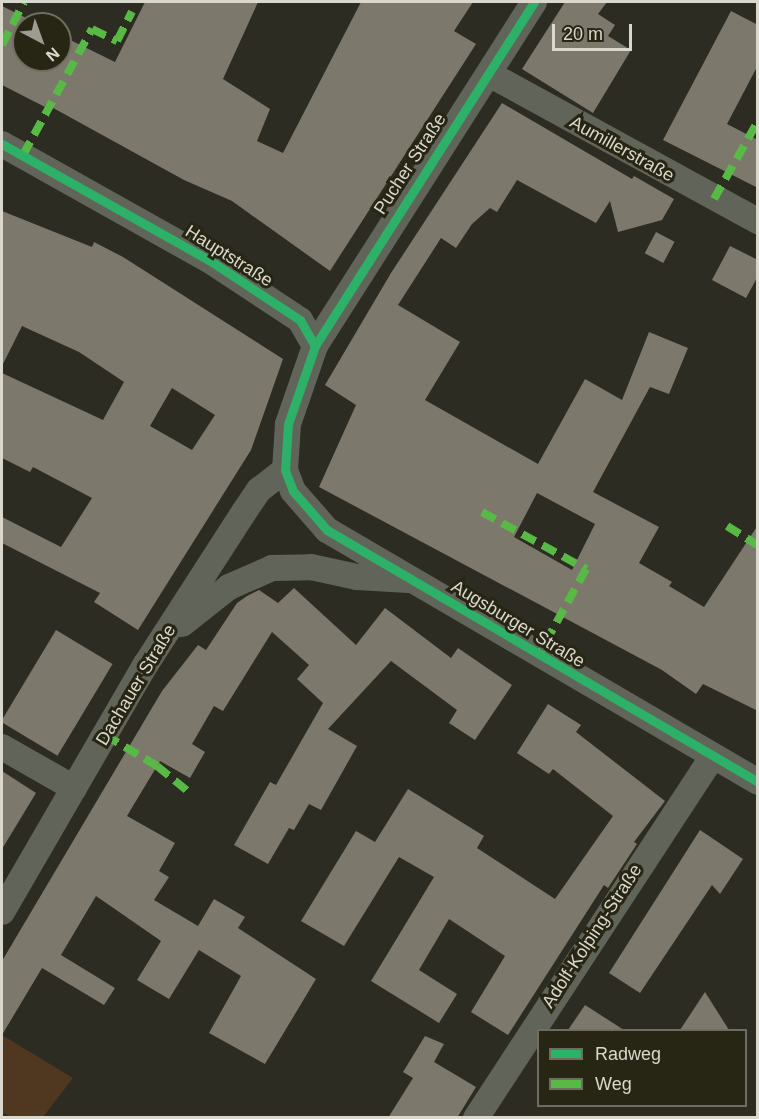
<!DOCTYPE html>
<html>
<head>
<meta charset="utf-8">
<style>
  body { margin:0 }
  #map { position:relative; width:759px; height:1119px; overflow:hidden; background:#2c2c22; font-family:Arial,sans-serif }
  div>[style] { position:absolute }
  .green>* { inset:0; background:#4f3720 }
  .building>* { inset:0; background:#7d786c; transform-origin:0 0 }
  .minor>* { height:26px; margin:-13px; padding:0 13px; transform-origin:13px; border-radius:13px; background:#616458 }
  .quiet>* { height:8px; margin-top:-4px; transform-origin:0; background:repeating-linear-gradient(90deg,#58b947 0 15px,transparent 0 23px) }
  .cycleway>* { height:9px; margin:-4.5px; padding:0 4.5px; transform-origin:4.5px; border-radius:4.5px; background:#2db169 }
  span { translate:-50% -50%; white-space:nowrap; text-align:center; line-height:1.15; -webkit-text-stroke:6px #272513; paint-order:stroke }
  .street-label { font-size:18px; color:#dad8cd }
  .frame { position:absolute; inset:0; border:3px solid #dad8cd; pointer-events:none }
  .legend { position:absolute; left:537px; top:1029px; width:210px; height:78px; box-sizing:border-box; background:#272513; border:2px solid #6f6d5d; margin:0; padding:8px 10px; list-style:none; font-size:18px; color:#dad8cd }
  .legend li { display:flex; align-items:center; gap:12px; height:30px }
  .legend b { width:30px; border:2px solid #6f6d5d }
  .north { position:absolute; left:12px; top:12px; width:60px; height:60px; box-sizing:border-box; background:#272513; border:2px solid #6f6d5d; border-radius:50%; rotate:139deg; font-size:16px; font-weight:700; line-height:24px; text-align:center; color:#dad8cd }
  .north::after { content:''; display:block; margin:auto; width:21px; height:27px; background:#9d9c91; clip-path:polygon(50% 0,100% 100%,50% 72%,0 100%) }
  .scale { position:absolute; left:552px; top:24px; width:80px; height:27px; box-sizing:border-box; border:3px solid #dad8cd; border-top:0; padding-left:8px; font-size:18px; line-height:21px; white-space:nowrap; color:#dad8cd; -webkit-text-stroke:4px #272513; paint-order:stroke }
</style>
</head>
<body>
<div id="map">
  <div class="green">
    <i style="clip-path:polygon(2px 1035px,73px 1078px,43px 1117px,11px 1117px,2px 1112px)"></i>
  </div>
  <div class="building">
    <i style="clip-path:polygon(145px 2px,258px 2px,223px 79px,270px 109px,257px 141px,283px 153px,361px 2px,473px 2px,454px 31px,476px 44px,330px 271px,232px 201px,184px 180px,46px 104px,45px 107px,2px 85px,2px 6px,38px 24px,24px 24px,24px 60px,60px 60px,60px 35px,115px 62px)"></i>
    <i style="clip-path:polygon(565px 2px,607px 2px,598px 14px,615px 25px,608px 36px,631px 50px,593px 113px,522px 69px)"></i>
    <i style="clip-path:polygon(731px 11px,758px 25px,758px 65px,727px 124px,758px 140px,758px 188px,663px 140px)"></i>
    <i style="clip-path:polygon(evenodd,502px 103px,632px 179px,634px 176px,674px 199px,662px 220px,618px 232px,610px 201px,596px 223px,517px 180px,497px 212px,490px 208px,472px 224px,456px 248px,441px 238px,398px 305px,460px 342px,425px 400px,538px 464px,585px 379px,622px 400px,649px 332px,688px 348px,669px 394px,650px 387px,593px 492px,659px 527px,639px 563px,672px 582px,669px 586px,704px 607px,758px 525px,758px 711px,703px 684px,696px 694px,662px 670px,319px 487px,356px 405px,325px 385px,391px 273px,502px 103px,537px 493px,595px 524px,572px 570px,514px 537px,537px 493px)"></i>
    <i style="clip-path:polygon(evenodd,2px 211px,92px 247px,94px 242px,123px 257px,283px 359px,251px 450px,138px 630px,94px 602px,100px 593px,2px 543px,2px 517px,61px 547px,92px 498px,33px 467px,30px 472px,2px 458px,2px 373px,103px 420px,124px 382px,79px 352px,22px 326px,2px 366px,2px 211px,172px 388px,215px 415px,192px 450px,150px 426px,172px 388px)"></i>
    <i style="left:656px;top:232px;width:21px;height:24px;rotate:28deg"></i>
    <i style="clip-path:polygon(730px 246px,758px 260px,758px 276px,746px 298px,712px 280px)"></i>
    <i style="clip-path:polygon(294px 588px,356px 645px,385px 608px,451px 658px,458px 648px,512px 685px,475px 740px,449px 723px,457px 710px,391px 661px,328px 729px,357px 746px,321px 810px,309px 804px,294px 830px,289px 828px,268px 864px,234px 845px,270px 782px,276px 785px,323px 703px,297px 679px,309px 665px,272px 632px,223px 711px,214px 706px,192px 744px,205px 752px,190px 778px,160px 761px,127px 816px,175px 843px,159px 871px,169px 877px,154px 900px,198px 926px,214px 899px,245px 917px,238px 928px,316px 979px,265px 1064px,209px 1033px,241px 976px,199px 950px,169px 999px,137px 980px,161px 941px,96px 896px,61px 955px,115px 988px,104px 1005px,42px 968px,2px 1035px,2px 961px,162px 691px,198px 645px,206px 650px,237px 603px,247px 596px,259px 590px,278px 603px)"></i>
    <i style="left:56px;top:630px;width:66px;height:107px;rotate:31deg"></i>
    <i style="clip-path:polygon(548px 704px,581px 725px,576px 732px,665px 801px,634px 842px,637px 844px,608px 888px,604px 885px,508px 1035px,471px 1012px,505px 956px,449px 919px,419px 970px,457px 994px,439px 1023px,371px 981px,434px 877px,399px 857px,344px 946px,301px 921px,356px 831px,375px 842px,408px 789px,484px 836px,477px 848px,555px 899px,613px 816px,553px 769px,549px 774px,517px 753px)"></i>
    <i style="clip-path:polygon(2px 771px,36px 793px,2px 849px)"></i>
    <i style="clip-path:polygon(700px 830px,743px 859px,720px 894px,712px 885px,640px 993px,609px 973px)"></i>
    <i style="clip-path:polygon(705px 992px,729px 1030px,680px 1030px)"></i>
    <i style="clip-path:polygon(585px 1005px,624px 1030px,568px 1030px)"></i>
    <i style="clip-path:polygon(425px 1036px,444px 1044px,434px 1062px,476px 1087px,457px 1118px,388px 1118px,413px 1078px,403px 1072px)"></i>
  </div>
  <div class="minor">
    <i style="left:534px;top:2px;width:408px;rotate:122.5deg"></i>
    <i style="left:315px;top:346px;width:83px;rotate:109.1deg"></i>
    <i style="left:288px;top:424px;width:46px;rotate:93.7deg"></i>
    <i style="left:285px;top:470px;width:22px;rotate:69deg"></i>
    <i style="left:293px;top:491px;width:52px;rotate:48.9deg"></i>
    <i style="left:327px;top:530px;width:499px;rotate:30.3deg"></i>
    <i style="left:489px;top:74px;width:307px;rotate:28.7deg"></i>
    <i style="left:2px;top:144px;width:237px;rotate:29.3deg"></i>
    <i style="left:209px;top:260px;width:109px;rotate:33.4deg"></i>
    <i style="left:300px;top:320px;width:30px;rotate:60deg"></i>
    <i style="left:182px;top:624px;width:60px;rotate:-38.2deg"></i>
    <i style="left:229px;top:587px;width:47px;rotate:-23.8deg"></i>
    <i style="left:272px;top:568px;width:39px;rotate:-1deg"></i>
    <i style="left:311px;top:567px;width:47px;rotate:12.3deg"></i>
    <i style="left:357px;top:577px;width:52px;rotate:3.3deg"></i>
    <i style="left:2px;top:747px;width:83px;rotate:29.7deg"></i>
    <i style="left:2px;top:912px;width:287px;rotate:-59.9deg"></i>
    <i style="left:146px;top:664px;width:181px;rotate:-57.2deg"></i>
    <i style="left:244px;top:512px;width:27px;rotate:-56deg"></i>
    <i style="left:259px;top:490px;width:33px;rotate:-38deg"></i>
    <i style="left:476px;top:1118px;width:431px;rotate:-56.8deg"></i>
  </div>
  <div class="quiet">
    <i style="left:2px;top:45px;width:48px;rotate:-62.9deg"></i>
    <i style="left:23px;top:155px;width:144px;rotate:-61.3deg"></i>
    <i style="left:92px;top:29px;width:28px;rotate:26deg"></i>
    <i style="left:117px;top:41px;width:33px;rotate:-63deg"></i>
    <i style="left:714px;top:199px;width:90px;rotate:-60.6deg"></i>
    <i style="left:482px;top:512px;width:119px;rotate:28.7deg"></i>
    <i style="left:586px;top:569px;width:99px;rotate:118.9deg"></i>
    <i style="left:727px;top:526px;width:36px;rotate:32deg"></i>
    <i style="left:105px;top:735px;width:61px;rotate:30.8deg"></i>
    <i style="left:157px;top:766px;width:43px;rotate:39.3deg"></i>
  </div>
  <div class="cycleway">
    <i style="left:534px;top:2px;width:408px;rotate:122.5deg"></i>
    <i style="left:315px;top:346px;width:83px;rotate:109.1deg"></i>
    <i style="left:288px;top:424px;width:46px;rotate:93.7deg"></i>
    <i style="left:285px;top:470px;width:22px;rotate:69deg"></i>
    <i style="left:293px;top:491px;width:52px;rotate:48.9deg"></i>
    <i style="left:327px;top:530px;width:499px;rotate:30.3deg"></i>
    <i style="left:2px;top:144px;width:237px;rotate:29.3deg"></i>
    <i style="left:209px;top:260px;width:109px;rotate:33.4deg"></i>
    <i style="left:300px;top:320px;width:30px;rotate:60deg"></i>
  </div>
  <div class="street-label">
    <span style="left:622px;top:149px;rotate:29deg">Aumillerstraße</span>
    <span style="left:410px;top:164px;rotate:-57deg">Pucher Straße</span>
    <span style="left:229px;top:256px;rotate:32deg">Hauptstraße</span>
    <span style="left:518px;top:624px;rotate:31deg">Augsburger Straße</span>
    <span style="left:136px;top:685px;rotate:-59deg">Dachauer Straße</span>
    <span style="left:592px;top:936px;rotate:-57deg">Adolf-Kolping-Straße</span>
  </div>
  <div class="frame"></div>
  <ul class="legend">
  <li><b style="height:8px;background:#2db169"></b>Radweg</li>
  <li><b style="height:8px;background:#58b947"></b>Weg</li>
  </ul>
  <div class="north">N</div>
  <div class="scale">20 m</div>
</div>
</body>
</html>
